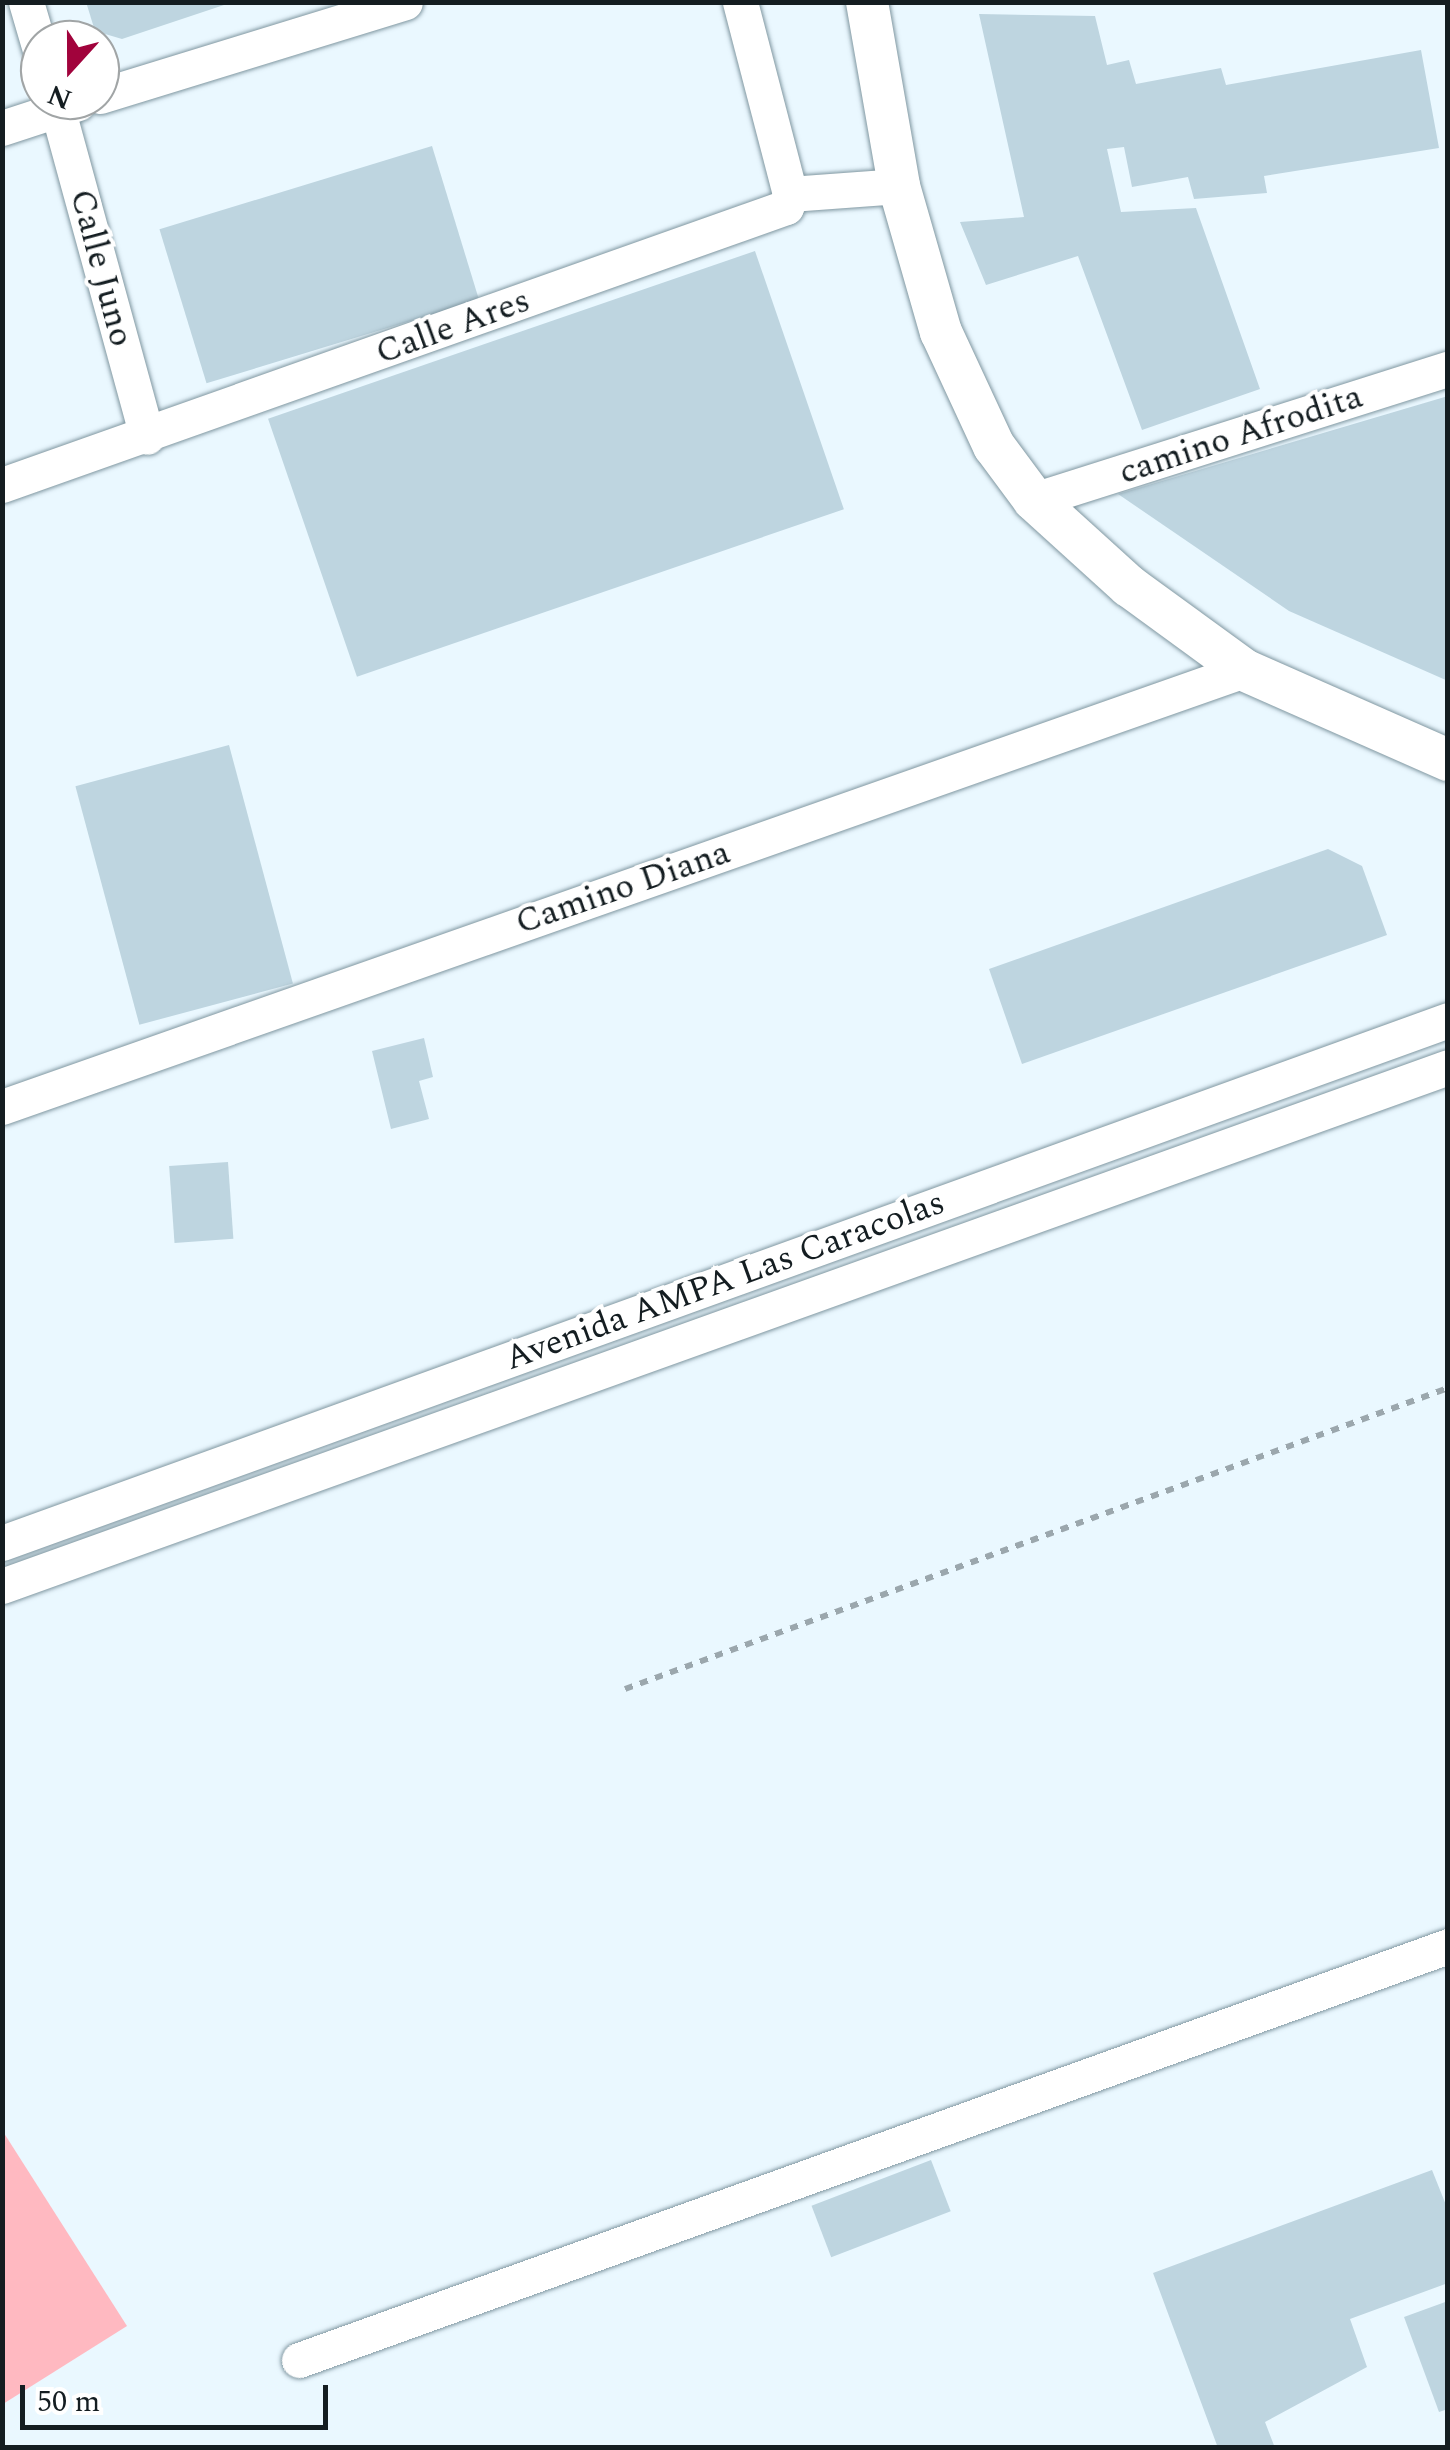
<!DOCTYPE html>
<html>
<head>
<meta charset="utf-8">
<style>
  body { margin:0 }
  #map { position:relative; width:1450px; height:2450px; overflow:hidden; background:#eaf8ff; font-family:Spectral,serif }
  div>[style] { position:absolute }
  .green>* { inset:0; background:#ffb9c1 }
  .building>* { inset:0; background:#bed5e0; transform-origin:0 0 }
  .path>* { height:6px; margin-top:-3px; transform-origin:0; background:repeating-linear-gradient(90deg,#9ba7ad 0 8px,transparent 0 16px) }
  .roads { filter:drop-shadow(0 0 2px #8097a1) drop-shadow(0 0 2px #8097a1) }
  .minor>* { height:35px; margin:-17.5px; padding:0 17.5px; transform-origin:17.5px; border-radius:17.5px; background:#fff }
  .tertiary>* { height:42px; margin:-21px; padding:0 21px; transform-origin:21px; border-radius:21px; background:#fff }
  span { translate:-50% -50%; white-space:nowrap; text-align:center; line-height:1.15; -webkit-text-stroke:8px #fff; paint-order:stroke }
  .street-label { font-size:35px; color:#141d21 }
  .frame { position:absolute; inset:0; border:5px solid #141d21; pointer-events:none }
  .north { position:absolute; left:20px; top:20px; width:100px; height:100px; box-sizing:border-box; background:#fff; border:2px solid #a1a5a6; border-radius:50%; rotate:201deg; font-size:28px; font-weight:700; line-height:40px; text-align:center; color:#141d21 }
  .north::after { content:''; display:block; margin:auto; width:35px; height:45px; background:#a1033c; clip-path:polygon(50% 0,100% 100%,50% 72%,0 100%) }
  .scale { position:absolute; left:20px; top:2385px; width:308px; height:45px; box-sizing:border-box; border:5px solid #141d21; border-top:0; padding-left:12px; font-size:30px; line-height:35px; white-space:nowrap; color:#141d21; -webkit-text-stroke:8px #fff; paint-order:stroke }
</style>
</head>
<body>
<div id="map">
  <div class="green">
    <i style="clip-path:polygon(2px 2130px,127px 2326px,3px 2404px,2px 2404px)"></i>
  </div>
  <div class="building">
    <i style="clip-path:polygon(86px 2px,230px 2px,230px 3px,122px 39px,95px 31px)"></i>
    <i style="clip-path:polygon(979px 14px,1095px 16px,1107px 65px,1129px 60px,1136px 84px,1221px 68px,1226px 85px,1421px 50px,1439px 148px,1264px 176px,1267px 193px,1194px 199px,1188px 177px,1132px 187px,1124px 147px,1107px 149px,1121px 212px,1196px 208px,1260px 389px,1142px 430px,1078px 256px,986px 285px,960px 222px,1024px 217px)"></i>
    <i style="left:432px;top:146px;width:161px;height:285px;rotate:73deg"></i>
    <i style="left:755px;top:251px;width:273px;height:515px;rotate:71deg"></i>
    <i style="clip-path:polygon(1448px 396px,1448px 681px,1289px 611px,1118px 494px)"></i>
    <i style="left:229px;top:745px;width:247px;height:159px;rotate:75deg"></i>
    <i style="clip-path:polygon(1328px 849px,1362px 866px,1387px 935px,1022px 1064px,989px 969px)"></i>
    <i style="clip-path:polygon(424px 1038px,433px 1077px,419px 1081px,429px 1119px,391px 1129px,372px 1051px)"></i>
    <i style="left:228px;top:1162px;width:77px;height:59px;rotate:86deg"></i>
    <i style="left:931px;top:2160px;width:55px;height:128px;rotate:69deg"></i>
    <i style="clip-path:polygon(1432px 2170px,1448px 2210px,1448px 2283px,1350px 2319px,1367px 2367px,1265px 2422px,1275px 2448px,1218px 2448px,1153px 2273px)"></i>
    <i style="clip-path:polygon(1448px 2301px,1448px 2409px,1439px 2412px,1404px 2317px)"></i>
  </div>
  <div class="path">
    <i style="left:625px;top:1689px;width:876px;rotate:-20.09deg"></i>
  </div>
  <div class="roads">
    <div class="minor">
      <i style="left:26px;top:2px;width:50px;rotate:73.7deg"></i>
      <i style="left:740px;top:2px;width:198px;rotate:75.4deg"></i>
      <i style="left:100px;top:96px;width:319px;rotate:-17.1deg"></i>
      <i style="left:55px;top:100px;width:349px;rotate:74.7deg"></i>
      <i style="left:2px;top:128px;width:80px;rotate:-18.2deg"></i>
      <i style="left:790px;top:194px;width:109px;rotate:-4.2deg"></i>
      <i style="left:2px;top:485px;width:832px;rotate:-19.52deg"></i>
      <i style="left:786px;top:207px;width:14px;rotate:-73deg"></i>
      <i style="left:1034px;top:500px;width:434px;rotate:-17.6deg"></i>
      <i style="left:2px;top:1107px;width:1317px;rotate:-19.38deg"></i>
      <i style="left:2px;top:1543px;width:1538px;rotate:-19.88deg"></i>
      <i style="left:2px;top:1586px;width:1536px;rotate:-19.74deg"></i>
      <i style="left:299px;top:2360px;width:1221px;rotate:-19.81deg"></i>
    </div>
    <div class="tertiary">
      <i style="left:867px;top:2px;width:187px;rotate:80.1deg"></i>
      <i style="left:899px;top:186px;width:152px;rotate:74deg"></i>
      <i style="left:941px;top:332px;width:126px;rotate:65.1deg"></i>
      <i style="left:994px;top:446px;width:67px;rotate:53.5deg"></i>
      <i style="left:1034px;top:500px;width:128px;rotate:42.2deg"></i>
      <i style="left:1129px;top:586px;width:142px;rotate:36.1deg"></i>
      <i style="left:1244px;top:670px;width:223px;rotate:23.8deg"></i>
    </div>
  </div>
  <div class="street-label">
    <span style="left:101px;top:268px;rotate:75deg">Calle Juno</span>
    <span style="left:453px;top:327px;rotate:-20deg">Calle Ares</span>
    <span style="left:1241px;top:435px;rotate:-18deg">camino Afrodita</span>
    <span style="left:623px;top:888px;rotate:-19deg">Camino Diana</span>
    <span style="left:725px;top:1281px;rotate:-20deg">Avenida AMPA Las Caracolas</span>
  </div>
  <div class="frame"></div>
  <div class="north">N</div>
  <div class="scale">50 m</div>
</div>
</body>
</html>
